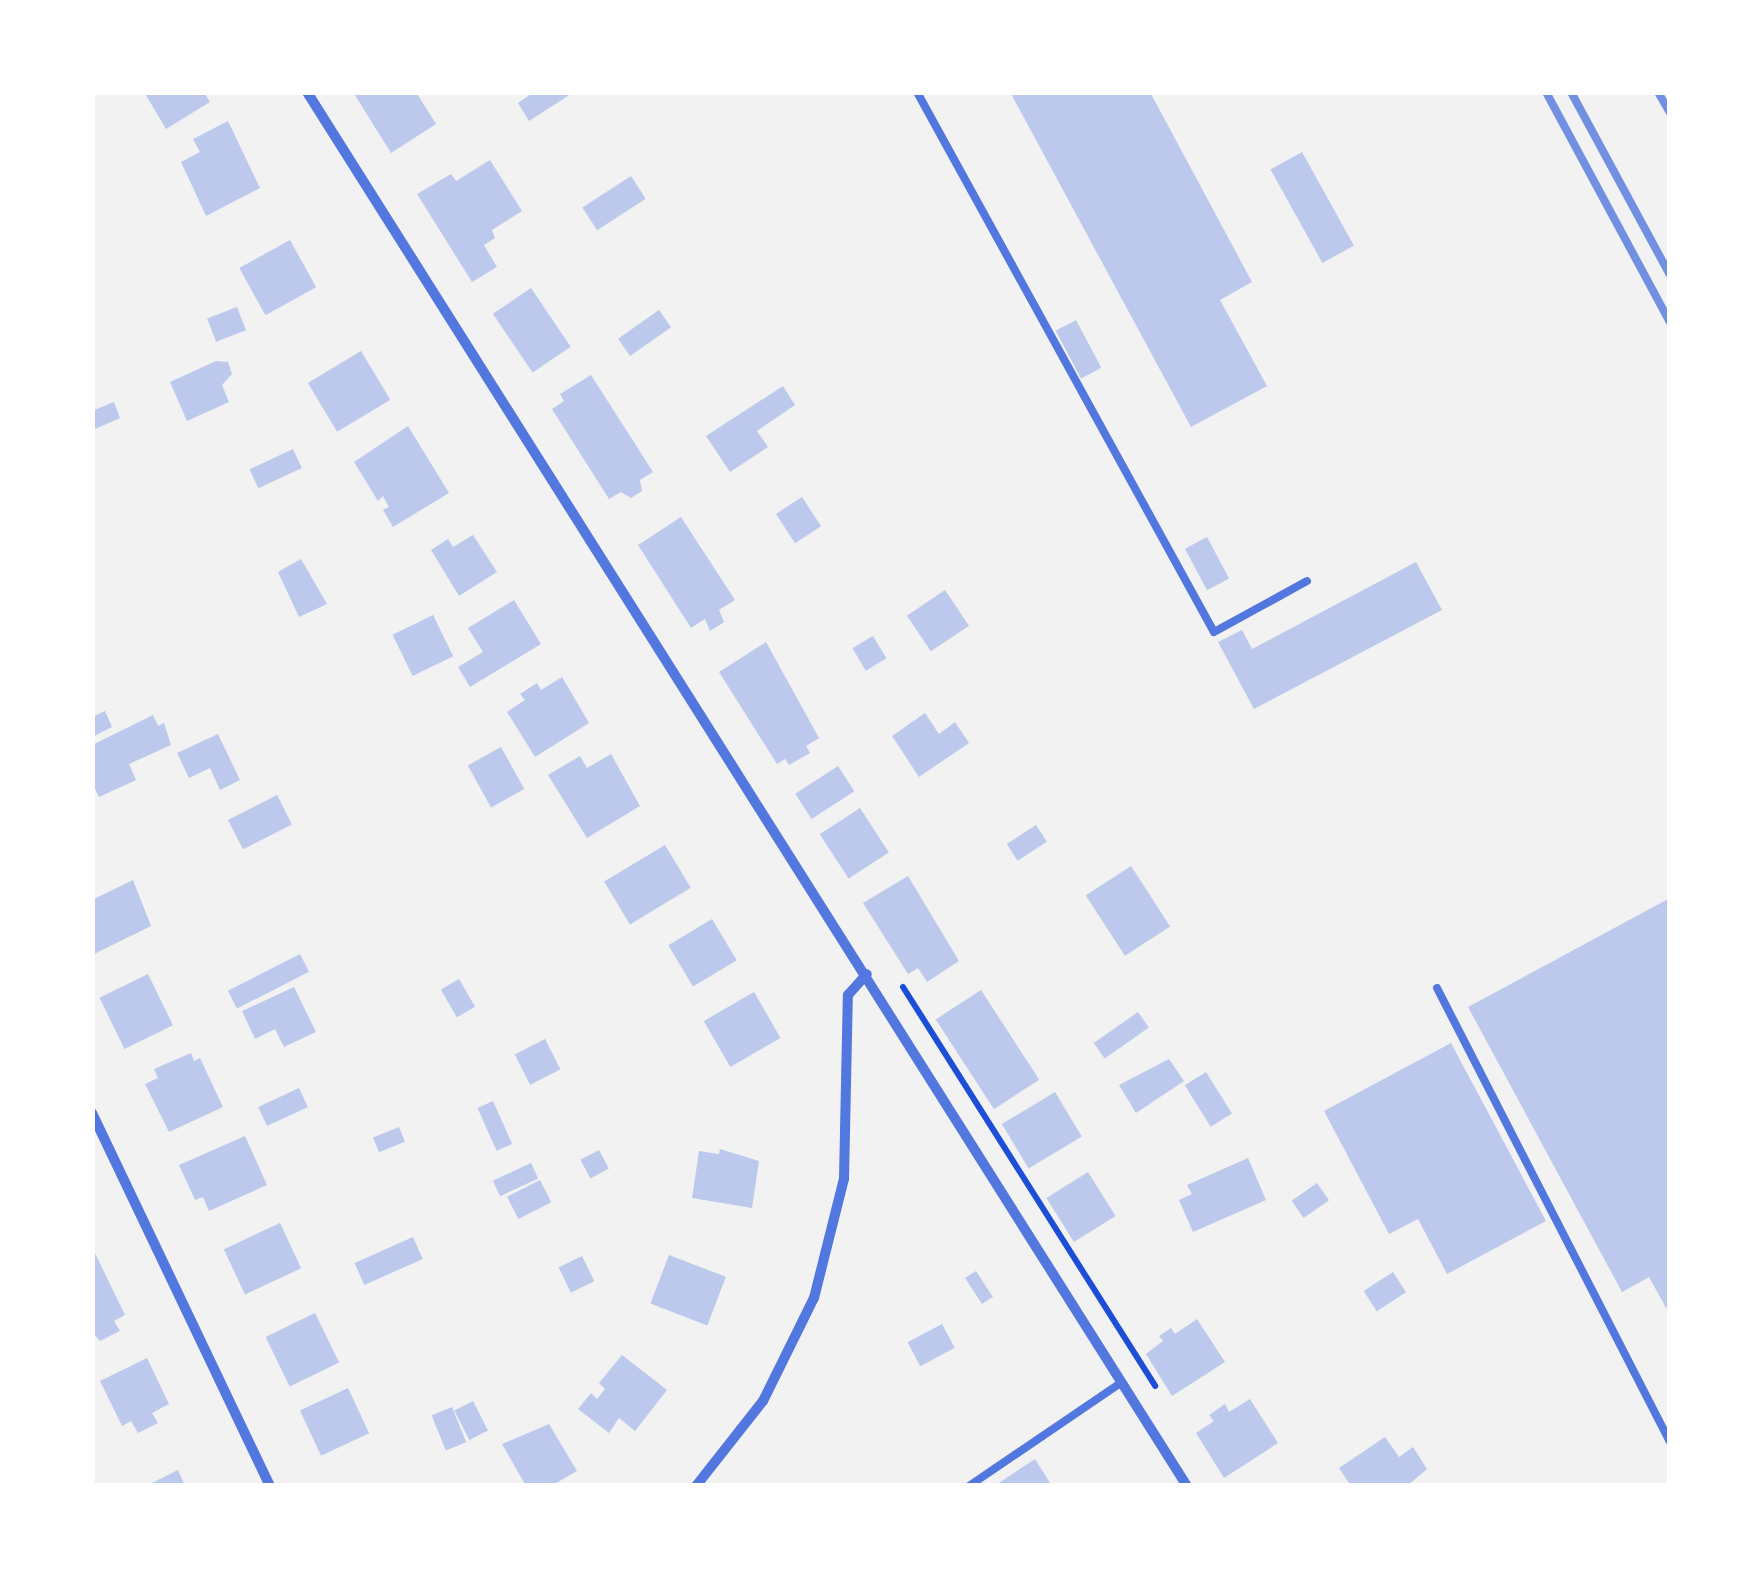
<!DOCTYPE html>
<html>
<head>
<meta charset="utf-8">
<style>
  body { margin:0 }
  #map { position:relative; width:1762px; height:1578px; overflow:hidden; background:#f2f2f2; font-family:"Libre Baskerville",serif }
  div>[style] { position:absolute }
  .building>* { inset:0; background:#bdc9ec; transform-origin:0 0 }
  .path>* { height:6px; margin:-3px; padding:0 3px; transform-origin:3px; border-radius:3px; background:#1d4ed8 }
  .service>* { height:8px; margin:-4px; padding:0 4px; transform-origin:4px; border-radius:4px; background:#5277de }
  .minor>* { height:10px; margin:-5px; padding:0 5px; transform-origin:5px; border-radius:5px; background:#5277de }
  .rail>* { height:8px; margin:-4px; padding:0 4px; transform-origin:4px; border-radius:4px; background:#7290e2 }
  span { translate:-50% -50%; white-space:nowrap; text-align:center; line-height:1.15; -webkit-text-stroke:8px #fff; paint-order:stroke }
  .frame { position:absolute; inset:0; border:95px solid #fff; pointer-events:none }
</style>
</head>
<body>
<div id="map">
  <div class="building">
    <i style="clip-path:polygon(144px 92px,204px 92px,210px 102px,166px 129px)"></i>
    <i style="clip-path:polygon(353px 92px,416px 92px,436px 124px,391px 153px)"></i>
    <i style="clip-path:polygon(534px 92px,574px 92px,529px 121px,518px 103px)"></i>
    <i style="clip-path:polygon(1010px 92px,1150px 92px,1252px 282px,1220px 300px,1267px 386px,1191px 427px)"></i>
    <i style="clip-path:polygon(228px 121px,260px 188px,206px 216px,181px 162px,200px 152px,193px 139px)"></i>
    <i style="left:1302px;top:152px;width:107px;height:36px;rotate:61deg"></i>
    <i style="clip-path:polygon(490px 160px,522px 211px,492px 230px,495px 238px,484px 245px,497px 267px,472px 282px,417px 194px,451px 174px,456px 181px)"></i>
    <i style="left:631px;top:176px;width:27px;height:58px;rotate:57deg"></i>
    <i style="left:290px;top:240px;width:54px;height:58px;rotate:61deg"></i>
    <i style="left:531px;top:288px;width:71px;height:46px;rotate:56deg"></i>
    <i style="left:237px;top:307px;width:25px;height:32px;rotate:69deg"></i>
    <i style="left:659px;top:310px;width:21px;height:50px;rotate:55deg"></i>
    <i style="left:1076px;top:320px;width:54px;height:23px;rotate:62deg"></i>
    <i style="left:361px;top:351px;width:57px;height:62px;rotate:59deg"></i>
    <i style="clip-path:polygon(216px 361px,228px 362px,232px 374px,222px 385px,229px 402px,187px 421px,170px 382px)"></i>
    <i style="clip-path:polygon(591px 375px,653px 472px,640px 480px,642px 491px,631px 498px,621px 492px,609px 499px,552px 409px,564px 401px,560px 394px)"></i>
    <i style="clip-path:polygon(783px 386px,795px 405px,757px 431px,768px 447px,730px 472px,706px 436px)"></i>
    <i style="clip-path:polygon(114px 402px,120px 418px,95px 429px,92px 411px)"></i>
    <i style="clip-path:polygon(408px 426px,449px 493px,393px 527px,383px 510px,389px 507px,383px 496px,378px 501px,354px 462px)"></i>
    <i style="left:293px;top:449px;width:21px;height:48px;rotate:65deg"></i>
    <i style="left:802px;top:497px;width:35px;height:31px;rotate:57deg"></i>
    <i style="clip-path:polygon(681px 517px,735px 600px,719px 610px,724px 622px,710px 631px,705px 619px,691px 628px,638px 545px)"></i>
    <i style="clip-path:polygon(473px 535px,497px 572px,459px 596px,431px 550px,448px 539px,453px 547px)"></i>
    <i style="left:1207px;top:537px;width:47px;height:25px;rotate:62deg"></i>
    <i style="clip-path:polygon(301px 559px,327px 604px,299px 617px,278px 572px)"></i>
    <i style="clip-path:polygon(1416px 562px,1442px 610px,1254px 709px,1218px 642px,1242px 630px,1252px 649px)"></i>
    <i style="left:945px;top:590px;width:43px;height:46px;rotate:56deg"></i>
    <i style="clip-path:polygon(514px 600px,541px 644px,470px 687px,458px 667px,483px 652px,468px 628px)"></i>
    <i style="left:433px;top:615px;width:46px;height:45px;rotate:64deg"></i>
    <i style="left:873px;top:636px;width:26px;height:24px;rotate:59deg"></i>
    <i style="clip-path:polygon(766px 642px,819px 738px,806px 746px,810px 753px,789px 765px,785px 759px,777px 764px,719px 672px)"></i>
    <i style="clip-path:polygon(562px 677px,589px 723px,535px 757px,507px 712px,525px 700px,520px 694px,537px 683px,541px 690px)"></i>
    <i style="clip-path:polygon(105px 711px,112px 727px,92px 737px,92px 717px)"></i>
    <i style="clip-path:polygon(925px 713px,939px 734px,955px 722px,969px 743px,919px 777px,892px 736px)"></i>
    <i style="clip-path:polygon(153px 715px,158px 726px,164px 723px,171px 745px,129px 764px,136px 780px,99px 797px,92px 783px,92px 745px)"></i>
    <i style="clip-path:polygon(218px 734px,240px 780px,220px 790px,210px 768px,189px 778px,177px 753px)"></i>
    <i style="left:501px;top:747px;width:48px;height:38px;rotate:61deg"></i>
    <i style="clip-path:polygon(611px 754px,640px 806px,587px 838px,548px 775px,580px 756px,587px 768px)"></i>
    <i style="left:838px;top:766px;width:30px;height:51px;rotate:57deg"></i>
    <i style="left:277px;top:795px;width:33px;height:55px;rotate:63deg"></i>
    <i style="left:860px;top:808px;width:53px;height:48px;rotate:57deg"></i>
    <i style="left:1036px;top:825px;width:20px;height:35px;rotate:57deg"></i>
    <i style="left:665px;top:845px;width:50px;height:71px;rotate:59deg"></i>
    <i style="left:1131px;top:866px;width:72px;height:54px;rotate:57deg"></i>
    <i style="clip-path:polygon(908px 876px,959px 961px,927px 982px,918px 968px,908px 974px,863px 903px)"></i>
    <i style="clip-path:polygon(133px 880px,151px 926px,92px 955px,92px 900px)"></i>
    <i style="clip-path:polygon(1670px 898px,1670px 1315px,1649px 1277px,1622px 1292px,1468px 1007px)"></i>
    <i style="left:712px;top:919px;width:48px;height:51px;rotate:59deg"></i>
    <i style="left:300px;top:954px;width:20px;height:81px;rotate:63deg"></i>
    <i style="left:148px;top:974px;width:57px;height:54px;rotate:64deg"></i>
    <i style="left:459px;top:979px;width:32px;height:21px;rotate:60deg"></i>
    <i style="clip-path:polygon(294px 987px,316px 1032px,284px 1047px,275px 1029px,255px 1039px,242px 1011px)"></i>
    <i style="left:981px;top:990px;width:107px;height:54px;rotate:57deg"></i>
    <i style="left:754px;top:992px;width:53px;height:58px;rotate:60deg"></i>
    <i style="left:1138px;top:1012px;width:19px;height:54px;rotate:55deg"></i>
    <i style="left:545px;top:1039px;width:34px;height:34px;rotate:63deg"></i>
    <i style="clip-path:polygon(1451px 1043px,1546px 1221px,1447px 1274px,1418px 1219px,1389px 1234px,1324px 1111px)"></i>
    <i style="clip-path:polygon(191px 1053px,194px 1061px,200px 1058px,223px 1107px,169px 1132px,145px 1084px,158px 1078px,154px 1069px)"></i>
    <i style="clip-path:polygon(1169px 1059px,1184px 1081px,1136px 1113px,1119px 1085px)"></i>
    <i style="left:1206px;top:1072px;width:49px;height:25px;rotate:58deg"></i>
    <i style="left:299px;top:1088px;width:21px;height:45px;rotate:65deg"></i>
    <i style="left:1055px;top:1092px;width:52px;height:62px;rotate:59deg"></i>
    <i style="left:493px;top:1101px;width:47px;height:17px;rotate:66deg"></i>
    <i style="left:399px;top:1127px;width:16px;height:28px;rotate:68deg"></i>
    <i style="clip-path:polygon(245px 1136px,267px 1185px,209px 1211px,203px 1197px,195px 1200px,179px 1165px)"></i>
    <i style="clip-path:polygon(720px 1149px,759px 1161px,752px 1208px,692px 1198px,699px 1151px,719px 1154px)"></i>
    <i style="left:599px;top:1150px;width:21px;height:21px;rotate:62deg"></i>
    <i style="clip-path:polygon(1248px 1158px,1266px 1200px,1193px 1232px,1179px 1200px,1192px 1194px,1187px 1185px)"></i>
    <i style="left:531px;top:1163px;width:17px;height:42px;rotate:65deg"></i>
    <i style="left:1088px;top:1172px;width:52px;height:49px;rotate:58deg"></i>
    <i style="left:540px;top:1180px;width:25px;height:37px;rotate:63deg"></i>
    <i style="left:1317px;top:1183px;width:21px;height:31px;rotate:55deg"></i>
    <i style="left:280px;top:1223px;width:50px;height:62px;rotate:65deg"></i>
    <i style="left:413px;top:1237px;width:24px;height:64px;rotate:66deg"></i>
    <i style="clip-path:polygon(92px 1247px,125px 1315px,114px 1321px,120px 1331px,100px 1341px,92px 1332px)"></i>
    <i style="left:669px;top:1255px;width:61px;height:52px;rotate:21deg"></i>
    <i style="left:582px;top:1256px;width:28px;height:26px;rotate:64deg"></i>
    <i style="left:976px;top:1271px;width:31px;height:13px;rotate:57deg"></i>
    <i style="left:1393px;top:1272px;width:24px;height:35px;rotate:57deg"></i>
    <i style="left:315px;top:1313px;width:55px;height:55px;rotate:64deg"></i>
    <i style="clip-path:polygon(1197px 1319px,1225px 1362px,1172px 1396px,1146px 1354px,1163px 1341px,1159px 1336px,1171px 1328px,1175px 1334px)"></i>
    <i style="left:942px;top:1324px;width:27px;height:39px;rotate:62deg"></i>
    <i style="clip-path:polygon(622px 1355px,667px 1390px,635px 1431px,619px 1418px,609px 1433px,578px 1409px,591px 1393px,597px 1399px,605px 1389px,599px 1383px)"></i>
    <i style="clip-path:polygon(147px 1358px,169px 1404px,152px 1413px,158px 1423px,138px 1433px,131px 1421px,122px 1426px,100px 1381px)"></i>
    <i style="left:348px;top:1388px;width:50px;height:53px;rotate:65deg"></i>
    <i style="clip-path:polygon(1250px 1399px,1278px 1443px,1224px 1478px,1196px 1433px,1214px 1421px,1209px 1415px,1225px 1404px,1229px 1412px)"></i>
    <i style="left:473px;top:1401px;width:33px;height:21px;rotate:63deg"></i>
    <i style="left:452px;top:1407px;width:38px;height:22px;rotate:68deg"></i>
    <i style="clip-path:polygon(549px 1424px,577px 1471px,551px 1486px,526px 1486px,502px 1444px)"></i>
    <i style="clip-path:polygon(1385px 1437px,1399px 1457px,1413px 1447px,1427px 1469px,1407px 1486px,1351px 1486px,1339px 1468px)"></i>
    <i style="clip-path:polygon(1035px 1459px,1052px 1486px,994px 1486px)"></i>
    <i style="clip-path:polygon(178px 1470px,185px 1486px,146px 1486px)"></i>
  </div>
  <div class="path">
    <i style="left:903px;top:987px;width:472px;rotate:57.7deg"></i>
  </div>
  <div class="service">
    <i style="left:917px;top:92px;width:616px;rotate:61.19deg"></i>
    <i style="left:1214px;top:632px;width:106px;rotate:-28.7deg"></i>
    <i style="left:1437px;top:988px;width:510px;rotate:62.83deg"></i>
    <i style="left:969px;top:1486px;width:185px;rotate:-34.2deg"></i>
  </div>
  <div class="minor">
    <i style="left:307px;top:92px;width:1649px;rotate:57.74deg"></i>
    <i style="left:92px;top:1113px;width:413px;rotate:64.5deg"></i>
    <i style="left:696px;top:1486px;width:108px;rotate:-51.8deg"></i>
    <i style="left:763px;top:1401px;width:115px;rotate:-63.7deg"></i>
    <i style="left:814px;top:1298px;width:123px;rotate:-75.9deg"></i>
    <i style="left:844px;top:1179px;width:184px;rotate:-88.8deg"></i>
    <i style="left:848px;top:995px;width:28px;rotate:-48deg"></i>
  </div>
  <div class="rail">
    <i style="left:1546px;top:92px;width:261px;rotate:61.7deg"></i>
    <i style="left:1571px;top:92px;width:208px;rotate:61.6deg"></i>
    <i style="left:1658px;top:92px;width:24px;rotate:60deg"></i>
  </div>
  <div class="frame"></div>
</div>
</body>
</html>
